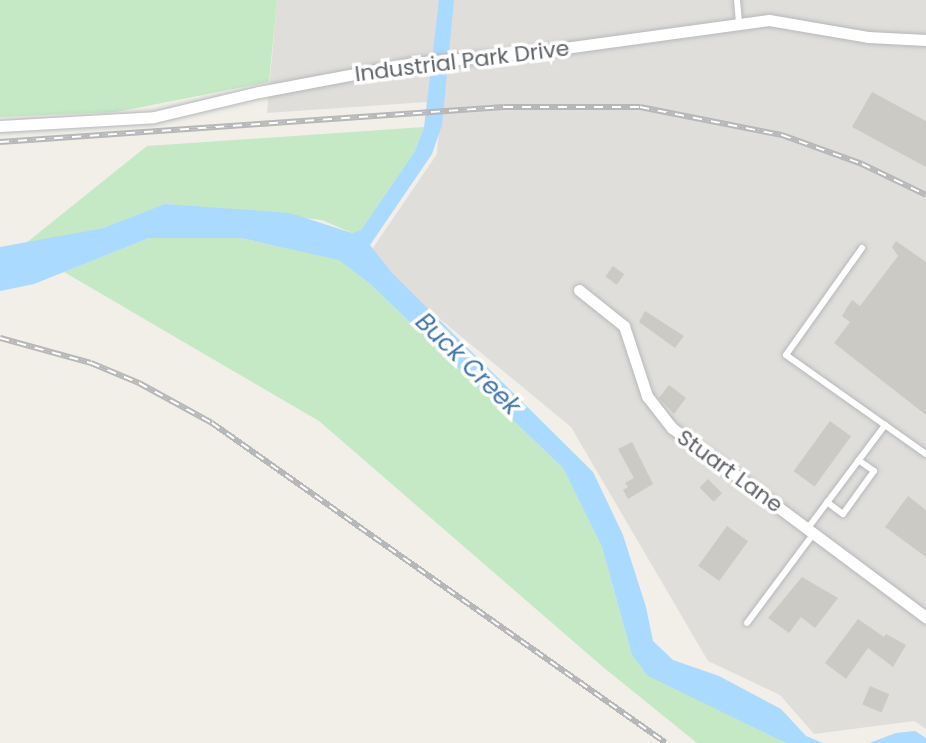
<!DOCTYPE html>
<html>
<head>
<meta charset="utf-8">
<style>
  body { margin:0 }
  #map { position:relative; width:926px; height:743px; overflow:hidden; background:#f1efe8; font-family:Poppins,sans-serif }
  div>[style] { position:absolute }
  .industrial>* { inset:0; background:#e0deda }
  .green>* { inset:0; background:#c5e8c5 }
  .water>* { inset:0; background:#aadaff }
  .building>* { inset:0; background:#cccac5; transform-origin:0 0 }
  .roads { filter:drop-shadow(0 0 2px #b5b8bc) drop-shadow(0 0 2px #b5b8bc) }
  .service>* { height:6px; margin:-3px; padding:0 3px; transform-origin:3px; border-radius:3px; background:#fff }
  .minor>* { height:11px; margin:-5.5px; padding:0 5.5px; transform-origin:5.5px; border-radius:5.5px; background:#fff }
  .rail>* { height:6px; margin-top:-3px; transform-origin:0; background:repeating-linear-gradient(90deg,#fff 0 9px,#b6b7b8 0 18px); box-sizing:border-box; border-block:2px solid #b6b7b8 }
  span { translate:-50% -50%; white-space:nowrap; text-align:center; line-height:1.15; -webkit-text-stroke:7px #fff; paint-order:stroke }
  .street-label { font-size:22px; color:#5f6368 }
  .water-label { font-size:24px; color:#4174aa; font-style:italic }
</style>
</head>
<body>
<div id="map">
  <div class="industrial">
    <i style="clip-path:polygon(277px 0,926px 0,926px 729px,914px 721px,814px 734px,780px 695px,708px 661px,571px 427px,366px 258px,437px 154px,441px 101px,267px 113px)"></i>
  </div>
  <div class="green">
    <i style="clip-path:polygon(0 0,277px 0,269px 82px,116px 112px,0 117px)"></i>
    <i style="clip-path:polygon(424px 127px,415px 151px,361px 230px,352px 233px,322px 220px,166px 204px,103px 228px,26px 243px,147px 146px)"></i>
    <i style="clip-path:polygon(149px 238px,241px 238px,339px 259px,369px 283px,563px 468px,602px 547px,632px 655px,786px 743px,697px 743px,603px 667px,319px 421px,64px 272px)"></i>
  </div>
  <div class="water">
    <i style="clip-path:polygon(439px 0,454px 0,442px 125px,432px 154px,370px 245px,392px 273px,593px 472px,623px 535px,646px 607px,653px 641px,673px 660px,719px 676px,781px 709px,806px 736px,823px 743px,786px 743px,648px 676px,632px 655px,602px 547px,563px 468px,369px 283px,339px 260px,241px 238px,149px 238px,34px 284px,0 291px,0 247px,103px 228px,165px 204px,290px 213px,352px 233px,361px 230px,415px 151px,424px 127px)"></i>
    <i style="clip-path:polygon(915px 731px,926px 738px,926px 743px,869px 743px,896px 733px)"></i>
  </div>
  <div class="building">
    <i style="clip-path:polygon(872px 92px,926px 121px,926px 167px,852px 127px)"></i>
    <i style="clip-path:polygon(896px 241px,926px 262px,926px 415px,834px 343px,850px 322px,842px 316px,846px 309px,852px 300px,860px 306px,898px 256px,892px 247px)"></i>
    <i style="left:613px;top:266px;width:14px;height:13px;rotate:36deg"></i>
    <i style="clip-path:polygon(645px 311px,684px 336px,675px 348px,639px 322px)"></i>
    <i style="clip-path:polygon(669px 385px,686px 398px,674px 414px,659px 398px)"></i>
    <i style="left:830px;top:421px;width:26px;height:62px;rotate:36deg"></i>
    <i style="clip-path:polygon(632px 442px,653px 484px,628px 499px,623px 490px,628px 487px,625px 483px,634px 478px,618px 449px)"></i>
    <i style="left:708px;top:479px;width:20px;height:12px;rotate:45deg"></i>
    <i style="clip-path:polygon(908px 496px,926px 510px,926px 557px,885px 527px)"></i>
    <i style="left:727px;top:526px;width:26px;height:49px;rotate:36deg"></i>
    <i style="clip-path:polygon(802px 577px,838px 598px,815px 628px,801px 617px,789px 633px,768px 618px)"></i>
    <i style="clip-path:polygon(858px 619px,884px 637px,886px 634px,906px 645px,893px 667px,868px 648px,846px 679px,825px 663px)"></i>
    <i style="left:870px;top:686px;width:21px;height:20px;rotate:23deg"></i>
  </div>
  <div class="roads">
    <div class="service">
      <i style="left:737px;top:0;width:24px;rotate:85deg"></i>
      <i style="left:862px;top:248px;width:131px;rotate:125.4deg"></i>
      <i style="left:786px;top:355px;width:171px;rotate:35.3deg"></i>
      <i style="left:827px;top:502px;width:20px;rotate:37deg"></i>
      <i style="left:843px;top:514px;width:53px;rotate:-54.2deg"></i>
      <i style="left:874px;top:471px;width:19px;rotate:-145deg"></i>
      <i style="left:808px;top:528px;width:129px;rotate:-53.2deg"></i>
      <i style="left:747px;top:623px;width:112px;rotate:-53.3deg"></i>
    </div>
    <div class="minor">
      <i style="left:0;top:126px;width:154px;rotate:-3.3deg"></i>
      <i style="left:154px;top:117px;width:108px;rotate:-13.4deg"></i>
      <i style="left:259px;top:92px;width:156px;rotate:-10.7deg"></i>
      <i style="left:412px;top:63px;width:116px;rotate:-4.9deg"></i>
      <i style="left:528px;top:53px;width:243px;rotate:-7.8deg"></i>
      <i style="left:769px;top:20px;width:100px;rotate:9.7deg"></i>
      <i style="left:868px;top:37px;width:58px;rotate:3deg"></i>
      <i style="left:579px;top:290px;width:58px;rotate:38.7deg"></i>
      <i style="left:624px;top:326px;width:74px;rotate:71.8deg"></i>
      <i style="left:647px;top:396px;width:41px;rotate:52deg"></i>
      <i style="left:672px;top:428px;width:317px;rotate:36.7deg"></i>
    </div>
  </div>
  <div class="rail">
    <i style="left:0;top:142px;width:505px;rotate:-3.97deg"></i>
    <i style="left:504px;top:107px;width:136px"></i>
    <i style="left:640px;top:107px;width:145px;rotate:11.2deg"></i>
    <i style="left:782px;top:135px;width:85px;rotate:19.9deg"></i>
    <i style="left:862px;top:164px;width:71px;rotate:25.8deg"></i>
    <i style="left:0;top:338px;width:94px;rotate:15.4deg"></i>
    <i style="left:91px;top:363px;width:52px;rotate:22.6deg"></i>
    <i style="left:139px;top:383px;width:83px;rotate:28.7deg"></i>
    <i style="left:212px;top:423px;width:555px;rotate:35.18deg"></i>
  </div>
  <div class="street-label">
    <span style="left:462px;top:61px;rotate:-7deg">Industrial Park Drive</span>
    <span style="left:730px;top:471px;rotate:36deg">Stuart Lane</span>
  </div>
  <div class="water-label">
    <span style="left:468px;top:364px;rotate:44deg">Buck Creek</span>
  </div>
</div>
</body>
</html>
